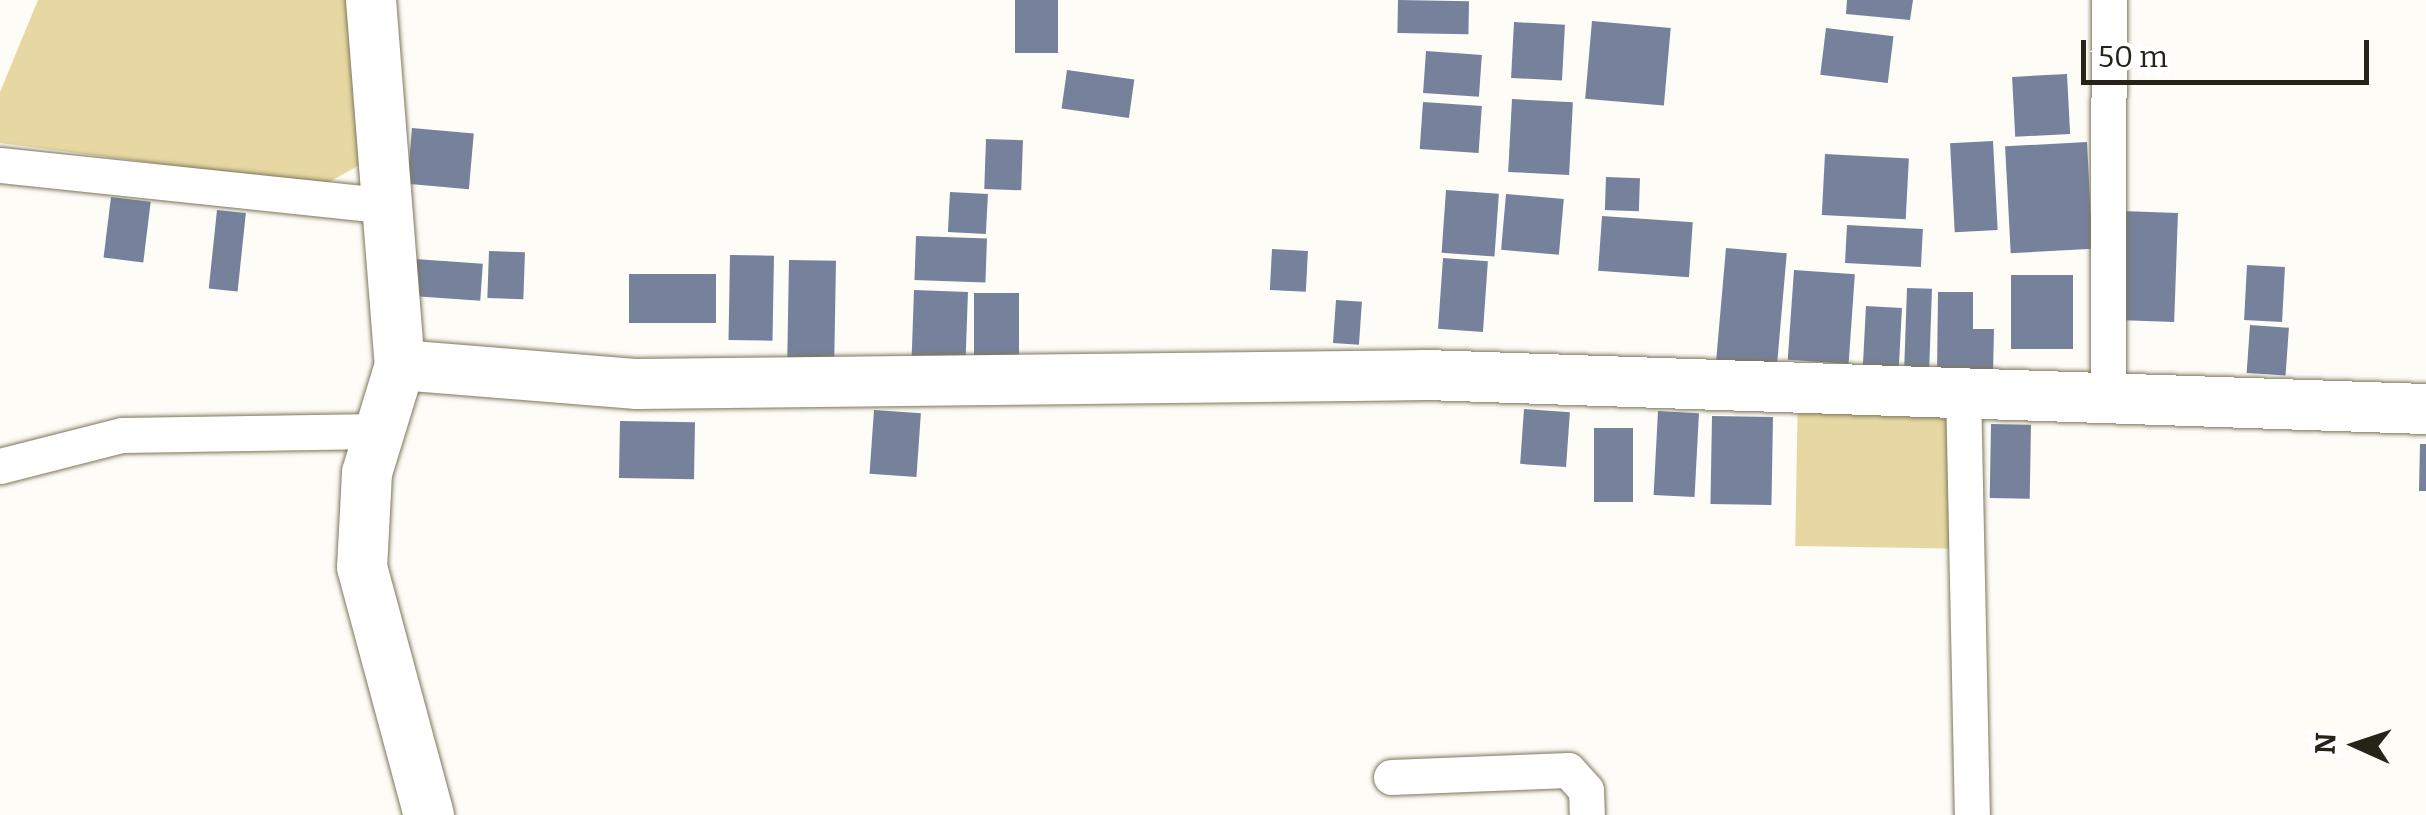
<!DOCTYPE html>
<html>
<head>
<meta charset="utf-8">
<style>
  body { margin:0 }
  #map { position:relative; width:2426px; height:815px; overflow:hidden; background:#fdfcf6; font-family:Bitter,serif }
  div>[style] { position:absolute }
  .green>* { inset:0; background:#e7d8a3; transform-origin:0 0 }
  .building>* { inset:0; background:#76829b; transform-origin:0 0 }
  .roads { filter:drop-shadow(0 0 2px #7e775c) drop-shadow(0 0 2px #7e775c) }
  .street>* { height:35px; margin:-17.5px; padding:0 17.5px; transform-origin:17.5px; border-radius:17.5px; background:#fff }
  .secondary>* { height:50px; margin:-25px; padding:0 25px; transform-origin:25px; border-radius:25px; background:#fff }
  span { translate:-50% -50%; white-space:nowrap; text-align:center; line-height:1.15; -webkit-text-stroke:10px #fff; paint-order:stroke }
  .north { position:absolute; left:2306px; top:695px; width:100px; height:100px; -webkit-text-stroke:8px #fff; paint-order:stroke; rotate:273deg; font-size:28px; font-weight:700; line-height:40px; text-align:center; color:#262318 }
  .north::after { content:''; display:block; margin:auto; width:35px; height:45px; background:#262318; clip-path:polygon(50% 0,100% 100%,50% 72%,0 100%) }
  .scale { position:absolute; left:2081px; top:40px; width:288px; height:45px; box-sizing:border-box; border:5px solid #262318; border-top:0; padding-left:12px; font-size:30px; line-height:35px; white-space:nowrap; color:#262318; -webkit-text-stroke:8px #fff; paint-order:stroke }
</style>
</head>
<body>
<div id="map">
  <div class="green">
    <i style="clip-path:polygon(38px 0,347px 0,361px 164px,324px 185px,0 143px,0 92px)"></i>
    <i style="left:1798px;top:386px;width:165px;height:160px;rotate:1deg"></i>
  </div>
  <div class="building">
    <i style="left:1015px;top:0;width:43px;height:53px"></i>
    <i style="left:1398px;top:0;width:71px;height:33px;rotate:1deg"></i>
    <i style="clip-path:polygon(1847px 0,1913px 0,1910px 20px,1846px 14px)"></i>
    <i style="left:1592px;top:21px;width:79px;height:78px;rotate:5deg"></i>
    <i style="left:1514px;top:22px;width:51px;height:56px;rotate:3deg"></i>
    <i style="left:1826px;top:28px;width:68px;height:47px;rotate:7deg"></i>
    <i style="left:1426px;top:51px;width:56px;height:42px;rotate:4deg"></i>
    <i style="left:1067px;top:70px;width:68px;height:39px;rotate:8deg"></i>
    <i style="left:2067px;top:74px;width:60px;height:55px;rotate:87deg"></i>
    <i style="left:1512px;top:99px;width:61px;height:73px;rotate:3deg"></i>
    <i style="left:1423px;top:102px;width:59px;height:47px;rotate:4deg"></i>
    <i style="left:412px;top:128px;width:62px;height:56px;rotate:5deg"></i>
    <i style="left:986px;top:139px;width:37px;height:50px;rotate:2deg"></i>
    <i style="left:1993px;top:141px;width:89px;height:43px;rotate:87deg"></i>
    <i style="left:2087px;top:142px;width:107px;height:82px;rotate:87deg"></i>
    <i style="left:1825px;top:154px;width:84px;height:61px;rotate:3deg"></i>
    <i style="left:1606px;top:177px;width:34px;height:33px;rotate:2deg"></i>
    <i style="left:1446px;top:190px;width:53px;height:63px;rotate:4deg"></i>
    <i style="left:950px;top:192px;width:38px;height:40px;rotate:3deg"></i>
    <i style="left:1506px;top:194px;width:58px;height:56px;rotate:5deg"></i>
    <i style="left:111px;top:197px;width:40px;height:61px;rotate:7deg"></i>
    <i style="left:217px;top:210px;width:29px;height:79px;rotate:6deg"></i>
    <i style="left:2121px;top:211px;width:57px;height:109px;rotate:2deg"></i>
    <i style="left:1602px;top:216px;width:91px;height:55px;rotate:4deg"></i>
    <i style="left:1847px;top:225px;width:76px;height:38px;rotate:3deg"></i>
    <i style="left:916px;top:236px;width:71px;height:44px;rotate:2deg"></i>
    <i style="left:1726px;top:248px;width:61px;height:115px;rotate:5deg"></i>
    <i style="left:1272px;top:249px;width:36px;height:41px;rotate:3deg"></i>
    <i style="left:489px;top:251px;width:36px;height:47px;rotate:2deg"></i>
    <i style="left:730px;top:255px;width:44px;height:85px;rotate:1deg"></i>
    <i style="left:1443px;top:258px;width:45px;height:71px;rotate:4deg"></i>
    <i style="left:415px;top:259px;width:68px;height:37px;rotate:4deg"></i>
    <i style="left:789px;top:260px;width:47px;height:103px;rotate:1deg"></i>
    <i style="left:2247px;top:265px;width:38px;height:55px;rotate:3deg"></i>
    <i style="left:1794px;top:270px;width:61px;height:90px;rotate:4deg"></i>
    <i style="left:629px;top:274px;width:87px;height:49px"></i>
    <i style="left:2011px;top:275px;width:62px;height:74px"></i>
    <i style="left:1907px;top:288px;width:25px;height:89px;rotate:2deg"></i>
    <i style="left:914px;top:290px;width:54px;height:74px;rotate:2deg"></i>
    <i style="clip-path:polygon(1938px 292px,1973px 292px,1973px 329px,1994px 329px,1993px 373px,1937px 373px)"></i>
    <i style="left:974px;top:293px;width:45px;height:66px"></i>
    <i style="left:1336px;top:300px;width:26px;height:43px;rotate:4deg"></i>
    <i style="left:1866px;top:306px;width:36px;height:70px;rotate:3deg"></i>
    <i style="left:2250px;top:325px;width:39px;height:48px;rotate:4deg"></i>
    <i style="left:1524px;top:409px;width:46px;height:55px;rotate:4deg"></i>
    <i style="left:874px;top:410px;width:47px;height:64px;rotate:4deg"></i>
    <i style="left:1658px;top:411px;width:41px;height:84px;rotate:3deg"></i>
    <i style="left:1712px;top:416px;width:61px;height:88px;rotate:1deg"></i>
    <i style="left:620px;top:421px;width:75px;height:57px;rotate:1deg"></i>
    <i style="left:1991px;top:424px;width:40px;height:74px;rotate:1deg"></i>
    <i style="left:1594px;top:428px;width:39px;height:74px"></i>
    <i style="clip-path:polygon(2420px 444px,2426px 444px,2426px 491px,2419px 491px)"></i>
  </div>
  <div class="roads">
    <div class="street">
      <i style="left:0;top:165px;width:394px;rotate:6deg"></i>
      <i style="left:1963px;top:390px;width:425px;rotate:88.8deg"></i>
      <i style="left:2108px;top:397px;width:397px;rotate:-89.9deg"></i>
      <i style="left:0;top:466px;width:126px;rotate:-14.3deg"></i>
      <i style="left:122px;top:435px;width:256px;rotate:-0.9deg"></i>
      <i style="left:1391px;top:777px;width:177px;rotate:-2.3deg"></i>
      <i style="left:1568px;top:770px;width:27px;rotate:48deg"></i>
      <i style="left:1586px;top:790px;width:25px;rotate:88deg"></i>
    </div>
    <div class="secondary">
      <i style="left:371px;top:0;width:366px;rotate:85.5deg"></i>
      <i style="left:400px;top:365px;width:238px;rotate:4.6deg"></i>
      <i style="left:637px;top:384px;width:789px;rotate:-0.65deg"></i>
      <i style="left:1426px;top:375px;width:1001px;rotate:1.95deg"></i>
      <i style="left:400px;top:365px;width:113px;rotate:107deg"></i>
      <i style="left:367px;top:473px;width:94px;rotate:93deg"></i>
      <i style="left:362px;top:567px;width:257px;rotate:74.9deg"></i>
    </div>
  </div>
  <div class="north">N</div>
  <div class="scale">50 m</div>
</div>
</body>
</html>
